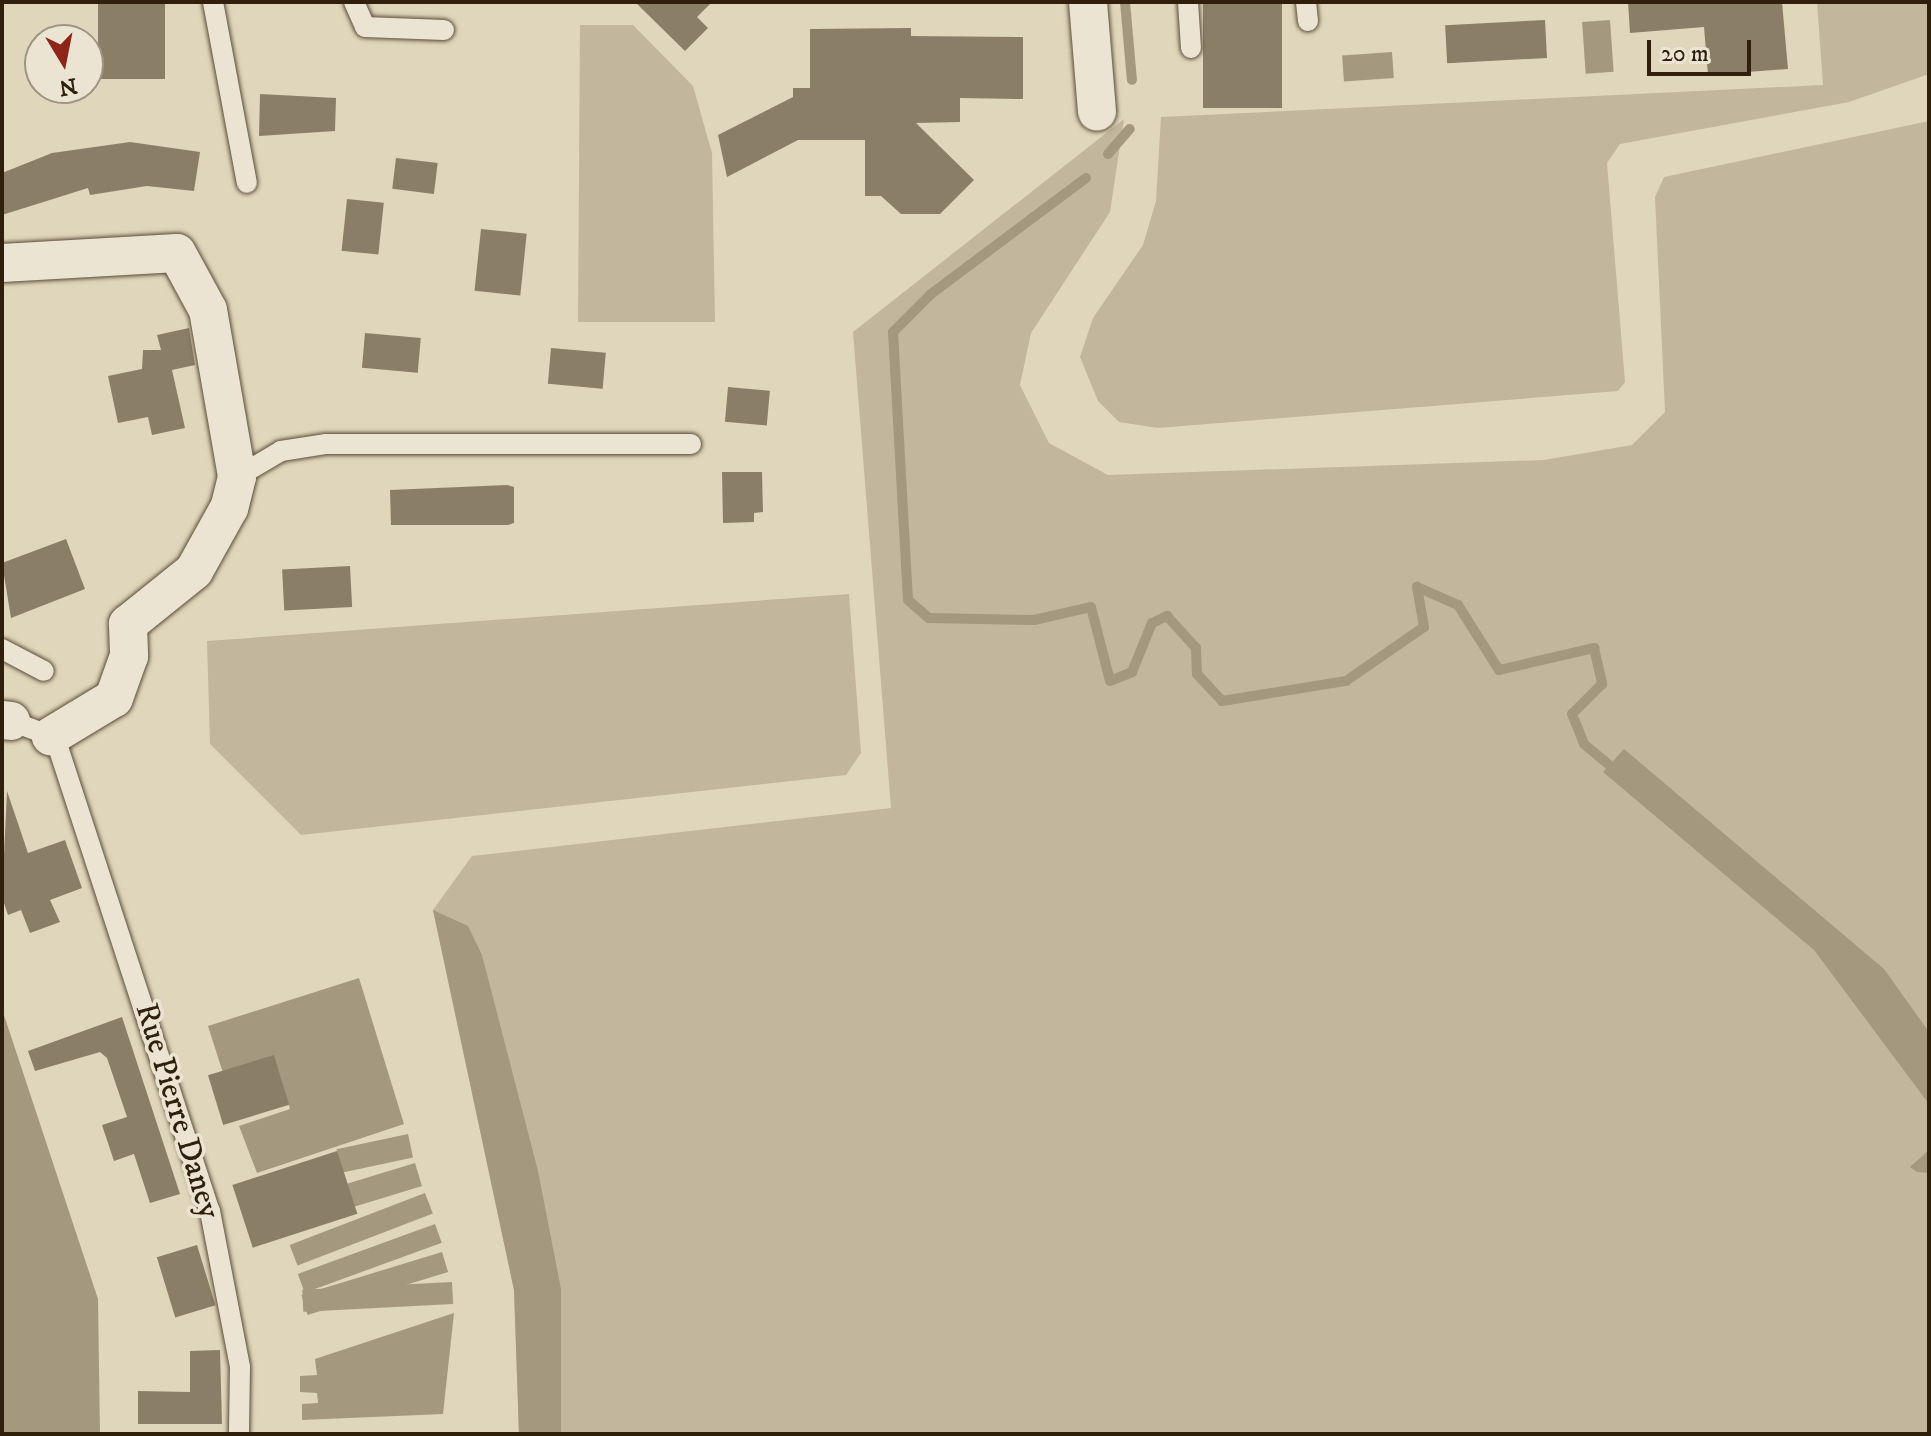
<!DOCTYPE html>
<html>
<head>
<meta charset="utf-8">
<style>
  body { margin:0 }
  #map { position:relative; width:1931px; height:1436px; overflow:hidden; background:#e0d6bb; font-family:"IM FELL DW Pica",serif }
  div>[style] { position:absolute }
  .green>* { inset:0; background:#c2b79d }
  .water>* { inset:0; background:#a4987f; transform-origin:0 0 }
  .stream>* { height:10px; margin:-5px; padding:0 5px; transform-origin:5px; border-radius:5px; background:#a4987f }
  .building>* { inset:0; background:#8b7e67; transform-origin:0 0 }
  .roads { filter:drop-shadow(0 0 2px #5b4d37) drop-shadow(0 0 2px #5b4d37) }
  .service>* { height:20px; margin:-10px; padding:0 10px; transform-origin:10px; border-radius:10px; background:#ebe4d3 }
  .minor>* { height:38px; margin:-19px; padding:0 19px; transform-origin:19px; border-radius:19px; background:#ebe4d3 }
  span { translate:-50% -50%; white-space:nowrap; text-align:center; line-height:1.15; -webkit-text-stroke:7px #ebe4d3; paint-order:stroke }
  .street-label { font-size:32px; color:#2f1f0b }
  .frame { position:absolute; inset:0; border:4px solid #2f1f0b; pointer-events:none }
  .north { position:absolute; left:24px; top:24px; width:80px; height:80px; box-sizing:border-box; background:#ebe4d3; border:2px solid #a09583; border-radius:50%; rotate:170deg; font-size:22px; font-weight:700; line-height:32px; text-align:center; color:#2f1f0b }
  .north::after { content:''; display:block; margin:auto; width:28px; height:36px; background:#8f2418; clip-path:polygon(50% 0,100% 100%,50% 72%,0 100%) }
  .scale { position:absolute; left:1647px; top:40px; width:104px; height:36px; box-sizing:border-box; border:4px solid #2f1f0b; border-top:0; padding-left:10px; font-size:24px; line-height:28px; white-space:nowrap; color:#2f1f0b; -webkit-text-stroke:6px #ebe4d3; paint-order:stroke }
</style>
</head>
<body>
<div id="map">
  <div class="green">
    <i style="clip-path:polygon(1817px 2px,1929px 2px,1929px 74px,1849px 102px,1620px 144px,1607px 163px,1625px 382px,1618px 391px,1158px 428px,1119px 422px,1098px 401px,1080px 357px,1093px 318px,1143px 245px,1156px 201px,1161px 117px,1823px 85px)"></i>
    <i style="clip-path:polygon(580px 25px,633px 25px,693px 86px,712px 153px,715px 322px,578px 322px)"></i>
    <i style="clip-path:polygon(1124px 119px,1110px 212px,1031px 333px,1020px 385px,1049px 443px,1108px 475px,1544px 460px,1632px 445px,1665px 412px,1655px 197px,1664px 177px,1929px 121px,1929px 1434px,519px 1434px,514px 1290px,433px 910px,472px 856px,891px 808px,853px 332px)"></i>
    <i style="clip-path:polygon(849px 594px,861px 753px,846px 775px,301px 835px,210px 744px,207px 641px)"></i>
  </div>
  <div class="water">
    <i style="left:1610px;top:20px;width:52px;height:28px;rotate:86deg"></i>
    <i style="left:1392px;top:52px;width:26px;height:50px;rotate:86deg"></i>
    <i style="clip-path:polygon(1624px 749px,1884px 969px,1929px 1032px,1929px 1104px,1814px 950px,1603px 772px)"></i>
    <i style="clip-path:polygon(433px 910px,468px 926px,482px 955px,538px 1171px,561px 1289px,561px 1434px,519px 1434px,514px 1290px)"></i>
    <i style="clip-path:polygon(359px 978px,404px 1124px,257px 1173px,239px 1126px,290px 1109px,274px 1056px,223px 1073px,208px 1026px)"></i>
    <i style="clip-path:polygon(2px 1009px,98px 1299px,100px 1434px,2px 1434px)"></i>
    <i style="left:408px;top:1134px;width:24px;height:73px;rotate:78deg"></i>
    <i style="clip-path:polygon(1929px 1150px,1929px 1173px,1917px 1172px,1910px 1167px)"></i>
    <i style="left:415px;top:1163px;width:24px;height:71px;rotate:73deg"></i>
    <i style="left:425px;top:1193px;width:22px;height:145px;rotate:69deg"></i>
    <i style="left:435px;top:1224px;width:20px;height:146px;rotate:70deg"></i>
    <i style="left:442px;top:1252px;width:21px;height:147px;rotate:73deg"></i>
    <i style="left:452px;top:1282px;width:22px;height:150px;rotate:87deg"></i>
    <i style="clip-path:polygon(454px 1313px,443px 1414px,302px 1420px,302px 1404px,318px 1403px,317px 1393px,300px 1392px,300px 1376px,317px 1375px,315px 1359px)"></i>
  </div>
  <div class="stream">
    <i style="left:1125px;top:2px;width:78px;rotate:84.9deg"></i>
    <i style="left:1108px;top:154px;width:33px;rotate:-49deg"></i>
    <i style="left:1086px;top:178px;width:194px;rotate:143.2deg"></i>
    <i style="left:931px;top:294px;width:54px;rotate:135deg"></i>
    <i style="left:893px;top:332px;width:268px;rotate:86.8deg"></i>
    <i style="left:908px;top:600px;width:28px;rotate:41deg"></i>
    <i style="left:929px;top:618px;width:105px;rotate:1.1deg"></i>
    <i style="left:1034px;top:620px;width:58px;rotate:-12.8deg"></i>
    <i style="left:1091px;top:607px;width:76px;rotate:75.6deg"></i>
    <i style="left:1110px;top:681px;width:24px;rotate:-22deg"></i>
    <i style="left:1132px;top:672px;width:53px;rotate:-67.8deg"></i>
    <i style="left:1152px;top:623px;width:17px;rotate:-25deg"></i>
    <i style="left:1167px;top:616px;width:43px;rotate:47.8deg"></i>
    <i style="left:1196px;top:648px;width:26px;rotate:88deg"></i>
    <i style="left:1197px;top:674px;width:37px;rotate:47deg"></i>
    <i style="left:1222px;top:701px;width:126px;rotate:-9.2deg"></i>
    <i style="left:1346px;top:681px;width:95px;rotate:-34.7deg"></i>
    <i style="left:1424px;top:627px;width:41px;rotate:-99.9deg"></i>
    <i style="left:1417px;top:587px;width:45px;rotate:23.7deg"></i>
    <i style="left:1458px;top:605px;width:77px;rotate:57.8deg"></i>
    <i style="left:1499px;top:670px;width:98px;rotate:-13deg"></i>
    <i style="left:1594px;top:648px;width:37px;rotate:77deg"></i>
    <i style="left:1602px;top:684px;width:42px;rotate:135deg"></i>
    <i style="left:1572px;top:714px;width:32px;rotate:68deg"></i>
    <i style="left:1584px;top:744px;width:47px;rotate:39.8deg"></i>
  </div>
  <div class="building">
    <i style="left:98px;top:2px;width:67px;height:77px"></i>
    <i style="clip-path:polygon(635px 2px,712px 2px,697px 17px,708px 28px,685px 51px)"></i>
    <i style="left:1203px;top:2px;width:79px;height:106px"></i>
    <i style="clip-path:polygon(1628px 2px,1782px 2px,1788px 69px,1708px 75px,1704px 27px,1630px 33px)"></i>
    <i style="left:1545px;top:20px;width:38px;height:100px;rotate:87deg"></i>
    <i style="clip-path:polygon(911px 28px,911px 36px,1023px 37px,1023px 99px,960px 98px,960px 122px,916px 123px,974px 180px,940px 214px,901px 214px,881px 196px,865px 196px,865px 140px,798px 140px,727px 177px,718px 135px,793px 97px,793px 88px,810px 88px,810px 29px)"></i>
    <i style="clip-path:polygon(260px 94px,336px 98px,335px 131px,259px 136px)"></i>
    <i style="clip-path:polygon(130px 142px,200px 152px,194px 191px,147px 186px,90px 195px,88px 188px,2px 215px,2px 173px,52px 153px)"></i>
    <i style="left:396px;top:158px;width:42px;height:31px;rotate:7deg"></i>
    <i style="left:347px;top:199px;width:37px;height:52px;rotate:6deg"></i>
    <i style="left:481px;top:229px;width:46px;height:62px;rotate:6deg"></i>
    <i style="clip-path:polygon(189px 328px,195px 365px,172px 370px,185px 428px,152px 435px,148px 417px,118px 423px,108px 376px,142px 369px,143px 350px,161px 350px,157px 335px)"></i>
    <i style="left:365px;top:333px;width:56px;height:35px;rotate:5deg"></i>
    <i style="left:551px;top:348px;width:55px;height:36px;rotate:5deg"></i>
    <i style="left:728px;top:387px;width:42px;height:35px;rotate:5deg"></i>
    <i style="clip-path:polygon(722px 472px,762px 472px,763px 512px,754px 513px,754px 522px,723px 523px)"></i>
    <i style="clip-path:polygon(507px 485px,514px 487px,514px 523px,508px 525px,391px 525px,390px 490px)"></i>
    <i style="clip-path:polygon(66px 539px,85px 589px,11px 618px,2px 563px)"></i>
    <i style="left:350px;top:566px;width:41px;height:68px;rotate:87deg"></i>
    <i style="clip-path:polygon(7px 791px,28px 853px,65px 840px,82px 888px,50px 900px,60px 922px,30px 933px,21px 910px,8px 915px,2px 897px)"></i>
    <i style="clip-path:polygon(122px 1017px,180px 1194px,150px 1203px,134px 1154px,114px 1161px,102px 1125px,127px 1117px,107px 1058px,100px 1052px,35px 1071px,28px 1051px)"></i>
    <i style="left:274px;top:1055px;width:52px;height:69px;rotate:73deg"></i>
    <i style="left:337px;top:1151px;width:66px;height:110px;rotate:72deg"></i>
    <i style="left:197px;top:1245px;width:63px;height:42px;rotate:73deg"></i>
    <i style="clip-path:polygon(220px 1350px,222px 1424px,138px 1424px,138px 1391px,190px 1392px,190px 1351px)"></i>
  </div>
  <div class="roads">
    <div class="service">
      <i style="left:213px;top:2px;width:184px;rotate:79.4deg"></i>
      <i style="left:354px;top:2px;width:27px;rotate:66deg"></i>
      <i style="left:365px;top:27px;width:79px;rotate:2.2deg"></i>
      <i style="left:1188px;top:2px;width:46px;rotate:86.3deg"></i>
      <i style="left:1306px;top:2px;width:19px;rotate:84deg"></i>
      <i style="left:237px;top:477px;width:51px;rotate:-30.6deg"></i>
      <i style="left:281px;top:451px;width:46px;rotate:-8.8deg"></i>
      <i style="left:326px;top:444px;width:365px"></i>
      <i style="left:2px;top:649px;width:47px;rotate:27.6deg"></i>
      <i style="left:11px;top:721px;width:43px;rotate:20.6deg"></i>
      <i style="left:51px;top:736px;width:13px;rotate:58deg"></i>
      <i style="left:58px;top:747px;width:488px;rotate:71.9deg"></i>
      <i style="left:210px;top:1211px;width:159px;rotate:79.1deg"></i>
      <i style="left:240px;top:1367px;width:67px;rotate:90.9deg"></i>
    </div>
    <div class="minor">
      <i style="left:1088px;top:2px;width:110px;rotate:85.3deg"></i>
      <i style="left:2px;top:263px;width:175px;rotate:-3.3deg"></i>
      <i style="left:177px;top:253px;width:65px;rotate:61.5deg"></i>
      <i style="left:208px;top:310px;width:169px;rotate:80.1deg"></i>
      <i style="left:237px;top:477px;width:32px;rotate:104deg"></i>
      <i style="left:229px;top:508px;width:72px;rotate:119.1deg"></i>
      <i style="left:194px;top:571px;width:85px;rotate:141.2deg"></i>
      <i style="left:128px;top:624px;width:32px;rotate:88deg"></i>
      <i style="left:129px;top:656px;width:45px;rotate:109.7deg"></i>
      <i style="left:114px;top:698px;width:74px;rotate:148.9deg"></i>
      <i style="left:2px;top:720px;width:9px;rotate:6deg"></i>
    </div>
  </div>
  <div class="street-label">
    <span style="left:177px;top:1111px;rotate:73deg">Rue Pierre Daney</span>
  </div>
  <div class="frame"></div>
  <div class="north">N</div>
  <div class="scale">20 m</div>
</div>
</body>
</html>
